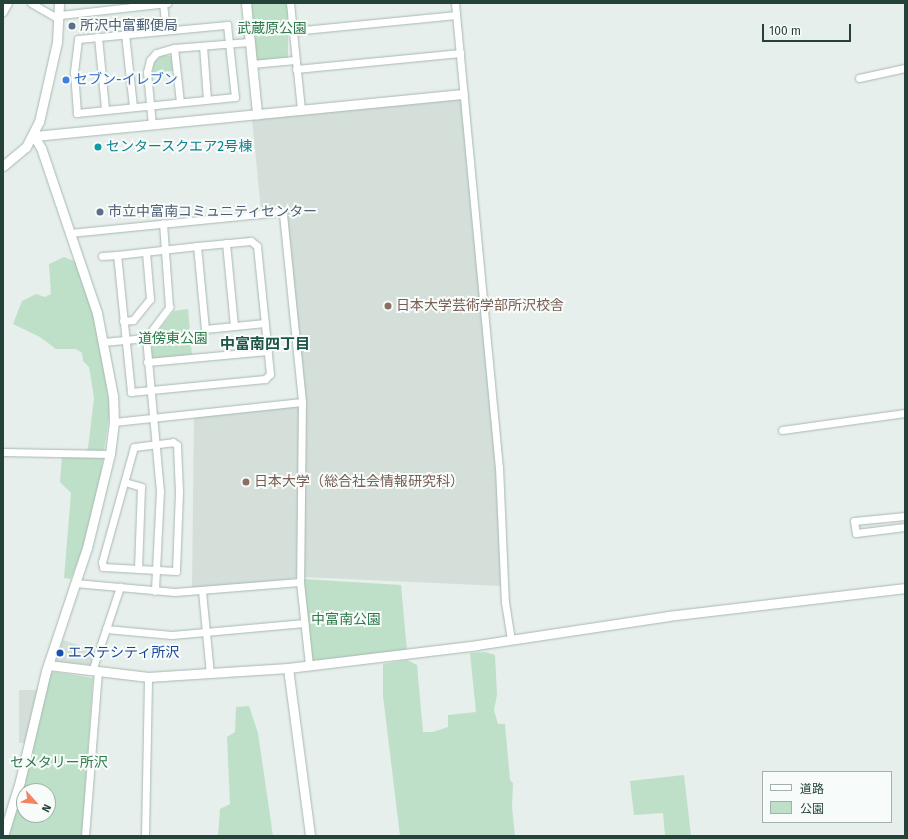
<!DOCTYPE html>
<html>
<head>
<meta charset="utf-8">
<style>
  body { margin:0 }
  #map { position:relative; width:908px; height:839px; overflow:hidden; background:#e6efeb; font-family:"Fira Sans","Noto Sans JP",sans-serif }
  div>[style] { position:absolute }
  .built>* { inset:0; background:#d4dfda; transform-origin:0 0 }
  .green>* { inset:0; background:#bfe0c8; transform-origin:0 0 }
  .roads { filter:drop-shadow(0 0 1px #a8b8b2) drop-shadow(0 0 1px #a8b8b2) }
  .minor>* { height:7px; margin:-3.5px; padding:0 3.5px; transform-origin:3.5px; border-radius:3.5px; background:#fff }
  .tertiary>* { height:9px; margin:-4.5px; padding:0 4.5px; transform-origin:4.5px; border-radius:4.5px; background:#fff }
  .dots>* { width:11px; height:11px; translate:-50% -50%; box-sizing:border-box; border:2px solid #f7fbf9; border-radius:50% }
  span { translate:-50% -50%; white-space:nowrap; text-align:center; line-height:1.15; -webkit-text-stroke:4px #f7fbf9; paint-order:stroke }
  .service-label { font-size:14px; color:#4e5e75 }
  .left { translate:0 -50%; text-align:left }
  .park-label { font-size:14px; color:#2d7a4b }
  .shop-label { font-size:14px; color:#366cbe }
  .culture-label { font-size:14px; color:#0d838f }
  .education-label { font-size:14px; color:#785e54 }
  .transit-label { font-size:14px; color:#164399 }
  .neighbourhood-label { font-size:15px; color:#1f5548; font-weight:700 }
  .frame { position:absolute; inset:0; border:4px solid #24423a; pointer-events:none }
  .legend { position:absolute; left:762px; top:771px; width:130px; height:52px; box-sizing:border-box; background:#f7fbf9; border:1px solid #a3b1ad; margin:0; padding:5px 7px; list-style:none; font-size:12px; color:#24423a }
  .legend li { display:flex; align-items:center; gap:8px; height:20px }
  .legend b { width:20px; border:1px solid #a3b1ad }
  .north { position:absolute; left:16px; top:783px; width:40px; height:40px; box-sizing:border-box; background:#f7fbf9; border:1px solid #a3b1ad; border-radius:50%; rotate:117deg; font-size:11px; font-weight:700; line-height:16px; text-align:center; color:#24423a }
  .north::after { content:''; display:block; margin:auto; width:14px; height:18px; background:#f4845f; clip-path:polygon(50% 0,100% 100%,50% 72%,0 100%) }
  .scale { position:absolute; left:762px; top:24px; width:89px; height:18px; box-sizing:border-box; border:2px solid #24423a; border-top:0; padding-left:5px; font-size:12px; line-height:14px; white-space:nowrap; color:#24423a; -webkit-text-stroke:3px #f7fbf9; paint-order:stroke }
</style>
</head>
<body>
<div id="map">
  <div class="built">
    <i style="clip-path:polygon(462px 97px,496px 464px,501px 586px,303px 577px,305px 402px,286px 207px,261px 210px,252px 120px,264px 116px)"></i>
    <i style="clip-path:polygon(298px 405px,300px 407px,297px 578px,192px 590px,194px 416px)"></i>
    <i style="clip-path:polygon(63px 640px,96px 651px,91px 665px,58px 662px,56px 660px)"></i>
    <i style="left:19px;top:690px;width:18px;height:53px"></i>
  </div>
  <div class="green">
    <i style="left:252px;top:3px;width:36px;height:58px"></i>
    <i style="clip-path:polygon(163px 55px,171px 56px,173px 71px,152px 73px,155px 61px)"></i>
    <i style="clip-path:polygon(64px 257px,76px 262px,86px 283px,101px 350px,110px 410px,99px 485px,83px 547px,71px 579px,64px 578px,71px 493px,60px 482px,62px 456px,81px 456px,88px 448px,94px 398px,89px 367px,83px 361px,82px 353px,76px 349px,56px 349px,40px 337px,13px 324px,22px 301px,36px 294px,45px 297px,51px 294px,49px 264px)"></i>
    <i style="clip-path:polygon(188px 309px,192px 356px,152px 359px,151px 342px,154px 336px,174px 311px)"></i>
    <i style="clip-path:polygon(303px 579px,401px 585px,407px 651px,311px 661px)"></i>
    <i style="clip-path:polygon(485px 652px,495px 655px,497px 695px,494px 710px,498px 724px,505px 724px,510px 780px,513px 783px,512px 807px,515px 836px,400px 836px,383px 696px,383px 664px,407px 660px,417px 665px,423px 732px,433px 732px,448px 727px,448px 715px,476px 712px,470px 653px)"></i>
    <i style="clip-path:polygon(evenodd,55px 672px,93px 678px,82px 836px,6px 836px,49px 674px,55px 672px,24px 791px,48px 791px,48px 815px,24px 815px,24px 791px)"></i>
    <i style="clip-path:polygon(249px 706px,258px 733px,273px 836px,218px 836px,220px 809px,230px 804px,227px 737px,235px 732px,236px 707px)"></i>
    <i style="clip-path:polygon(684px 775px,691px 836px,665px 836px,663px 813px,634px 815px,630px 781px)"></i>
  </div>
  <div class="roads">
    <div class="minor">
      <i style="left:31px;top:3px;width:32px;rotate:30deg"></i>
      <i style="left:163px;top:3px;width:27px;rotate:84deg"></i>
      <i style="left:290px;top:3px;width:108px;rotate:84.1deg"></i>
      <i style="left:455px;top:3px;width:466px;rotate:84.6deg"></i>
      <i style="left:499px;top:467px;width:135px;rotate:87.5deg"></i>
      <i style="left:505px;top:602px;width:38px;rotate:81deg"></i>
      <i style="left:3px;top:12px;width:10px;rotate:-61deg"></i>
      <i style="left:60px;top:15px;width:108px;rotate:-6.4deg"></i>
      <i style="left:227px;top:25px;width:72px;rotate:83.7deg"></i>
      <i style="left:235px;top:97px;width:159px;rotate:174.2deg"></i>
      <i style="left:77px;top:113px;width:41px;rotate:-94.2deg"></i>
      <i style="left:74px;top:72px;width:33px;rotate:-83deg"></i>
      <i style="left:78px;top:39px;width:150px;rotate:-5.4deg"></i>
      <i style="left:293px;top:31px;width:164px;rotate:-5.6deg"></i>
      <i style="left:125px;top:34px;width:72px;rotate:83.7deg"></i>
      <i style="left:98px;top:37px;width:72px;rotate:84.4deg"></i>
      <i style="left:203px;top:46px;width:53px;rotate:85.7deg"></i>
      <i style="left:174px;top:48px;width:54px;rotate:83.7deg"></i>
      <i style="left:252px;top:64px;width:43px;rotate:-5.3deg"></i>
      <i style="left:296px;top:69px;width:165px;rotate:-5.6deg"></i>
      <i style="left:859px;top:78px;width:47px;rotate:-12.3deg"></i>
      <i style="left:152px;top:125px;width:53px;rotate:-95.4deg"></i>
      <i style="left:147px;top:72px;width:12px;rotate:-76deg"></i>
      <i style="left:150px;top:60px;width:9px;rotate:-49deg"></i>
      <i style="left:156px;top:53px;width:19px;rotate:-16deg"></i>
      <i style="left:174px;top:48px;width:75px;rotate:-4.6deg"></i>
      <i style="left:70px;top:233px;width:211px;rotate:-5.7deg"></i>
      <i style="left:280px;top:212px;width:4px;rotate:34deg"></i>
      <i style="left:283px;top:214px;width:189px;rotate:84.2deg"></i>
      <i style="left:302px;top:402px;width:180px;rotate:90.6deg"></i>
      <i style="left:300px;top:582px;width:83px;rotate:83.8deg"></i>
      <i style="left:226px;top:243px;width:83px;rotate:84.5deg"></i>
      <i style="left:197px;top:246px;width:83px;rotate:84.5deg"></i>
      <i style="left:205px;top:329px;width:60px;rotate:-5.7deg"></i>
      <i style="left:102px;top:256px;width:15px;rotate:-4deg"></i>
      <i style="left:117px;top:255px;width:81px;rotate:-6.4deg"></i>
      <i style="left:197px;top:246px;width:54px;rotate:-5.3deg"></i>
      <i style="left:251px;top:241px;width:8px;rotate:40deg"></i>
      <i style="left:257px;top:246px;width:129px;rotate:84.2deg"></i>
      <i style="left:270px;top:374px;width:7px;rotate:135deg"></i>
      <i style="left:265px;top:379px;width:135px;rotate:174.5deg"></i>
      <i style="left:131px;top:392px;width:138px;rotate:-95.8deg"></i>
      <i style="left:123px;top:321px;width:10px;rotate:-6deg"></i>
      <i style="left:133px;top:320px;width:27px;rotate:-51deg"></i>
      <i style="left:150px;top:299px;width:47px;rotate:-94.9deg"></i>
      <i style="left:146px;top:338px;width:154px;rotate:84.8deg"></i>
      <i style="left:160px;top:491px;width:100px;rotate:92.9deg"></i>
      <i style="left:103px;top:342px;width:43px;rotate:-5.3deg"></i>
      <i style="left:146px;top:338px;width:39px;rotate:-53deg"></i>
      <i style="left:169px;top:307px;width:84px;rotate:-94.1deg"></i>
      <i style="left:147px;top:362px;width:121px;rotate:-5.2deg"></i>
      <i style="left:114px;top:422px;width:189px;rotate:-6.1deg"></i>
      <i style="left:782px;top:430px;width:124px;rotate:-7.9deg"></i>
      <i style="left:173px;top:442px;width:5px;rotate:37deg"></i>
      <i style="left:177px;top:445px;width:47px;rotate:87.6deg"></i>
      <i style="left:179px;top:492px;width:79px;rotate:92.2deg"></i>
      <i style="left:176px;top:571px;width:73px;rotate:-176.9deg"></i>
      <i style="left:103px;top:567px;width:5px;rotate:-101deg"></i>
      <i style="left:102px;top:562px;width:119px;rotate:-74.5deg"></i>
      <i style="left:134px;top:447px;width:39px;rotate:-7deg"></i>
      <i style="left:3px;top:452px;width:107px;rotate:1.1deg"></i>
      <i style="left:125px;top:482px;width:17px;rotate:17deg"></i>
      <i style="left:141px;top:487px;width:82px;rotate:92.1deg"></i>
      <i style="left:905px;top:516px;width:51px;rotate:174.4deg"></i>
      <i style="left:854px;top:521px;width:12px;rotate:81deg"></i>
      <i style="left:856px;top:533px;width:49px;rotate:-7deg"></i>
      <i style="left:75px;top:583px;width:100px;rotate:5.1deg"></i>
      <i style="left:175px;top:592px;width:125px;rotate:-4.6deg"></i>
      <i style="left:202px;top:591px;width:83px;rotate:84.5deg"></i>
      <i style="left:106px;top:629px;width:66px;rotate:5.2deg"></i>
      <i style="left:172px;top:635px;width:133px;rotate:-5.2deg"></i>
      <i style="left:92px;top:671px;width:89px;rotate:-71.6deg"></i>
      <i style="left:85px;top:836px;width:165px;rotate:-85.5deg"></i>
      <i style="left:145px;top:836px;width:159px;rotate:-88.9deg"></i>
    </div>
    <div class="tertiary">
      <i style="left:246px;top:3px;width:112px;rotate:84.3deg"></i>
      <i style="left:34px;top:136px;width:431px;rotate:-5.6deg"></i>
      <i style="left:3px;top:166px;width:30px;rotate:-40deg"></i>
      <i style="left:26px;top:147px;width:28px;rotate:-63deg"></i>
      <i style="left:39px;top:122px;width:82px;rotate:-77.3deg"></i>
      <i style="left:57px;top:42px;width:39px;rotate:-87deg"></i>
      <i style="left:48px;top:665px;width:101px;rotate:6.8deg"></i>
      <i style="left:148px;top:677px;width:140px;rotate:-3.7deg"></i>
      <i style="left:288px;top:668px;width:190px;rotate:-6.9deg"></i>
      <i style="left:477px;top:645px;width:193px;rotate:-8.6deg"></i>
      <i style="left:668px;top:616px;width:239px;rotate:-6.7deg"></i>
      <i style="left:288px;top:668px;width:169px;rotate:82.5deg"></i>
      <i style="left:3px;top:836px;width:58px;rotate:-72.8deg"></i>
      <i style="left:20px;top:781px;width:113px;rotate:-76.7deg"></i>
      <i style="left:46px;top:671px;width:130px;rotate:-71.6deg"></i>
      <i style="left:87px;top:548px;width:97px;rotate:-76.3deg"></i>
      <i style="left:110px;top:454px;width:32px;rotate:-83deg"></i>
      <i style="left:114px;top:422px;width:26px;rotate:-92deg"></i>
      <i style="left:113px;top:396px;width:85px;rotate:-100.9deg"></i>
      <i style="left:97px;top:313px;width:174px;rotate:-108.7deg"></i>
      <i style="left:41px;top:148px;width:14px;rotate:-120deg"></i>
    </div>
  </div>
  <div class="dots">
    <i style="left:72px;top:26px;background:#5c6f8a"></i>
    <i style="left:66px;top:80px;background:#3f7fe0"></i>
    <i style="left:98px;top:147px;background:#0f9aa8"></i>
    <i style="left:100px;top:212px;background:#5c6f8a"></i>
    <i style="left:388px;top:306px;background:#8d6e63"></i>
    <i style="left:246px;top:482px;background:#8d6e63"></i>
    <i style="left:60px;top:653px;background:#1a4fb4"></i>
  </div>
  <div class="service-label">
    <span class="left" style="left:80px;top:26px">所沢中富郵便局</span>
    <span class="left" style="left:108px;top:212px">市立中富南コミュニティセンター</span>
  </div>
  <div class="park-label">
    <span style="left:272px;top:29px">武蔵原公園</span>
    <span style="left:173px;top:339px">道傍東公園</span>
    <span style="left:346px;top:620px">中富南公園</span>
    <span style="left:59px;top:763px">セメタリー所沢</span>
  </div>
  <div class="shop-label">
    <span class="left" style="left:74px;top:80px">セブン-イレブン</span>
  </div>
  <div class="culture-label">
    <span class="left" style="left:106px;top:147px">センタースクエア2号棟</span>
  </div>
  <div class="education-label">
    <span class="left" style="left:396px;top:306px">日本大学芸術学部所沢校舎</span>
    <span class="left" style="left:254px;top:482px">日本大学（総合社会情報研究科）</span>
  </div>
  <div class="transit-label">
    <span class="left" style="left:68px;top:653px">エステシティ所沢</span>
  </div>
  <div class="neighbourhood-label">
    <span style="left:265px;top:345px">中富南四丁目</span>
  </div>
  <div class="frame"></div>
  <ul class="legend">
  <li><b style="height:5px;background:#fff"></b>道路</li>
  <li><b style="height:11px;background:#bfe0c8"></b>公園</li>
  </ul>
  <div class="north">N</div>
  <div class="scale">100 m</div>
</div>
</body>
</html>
